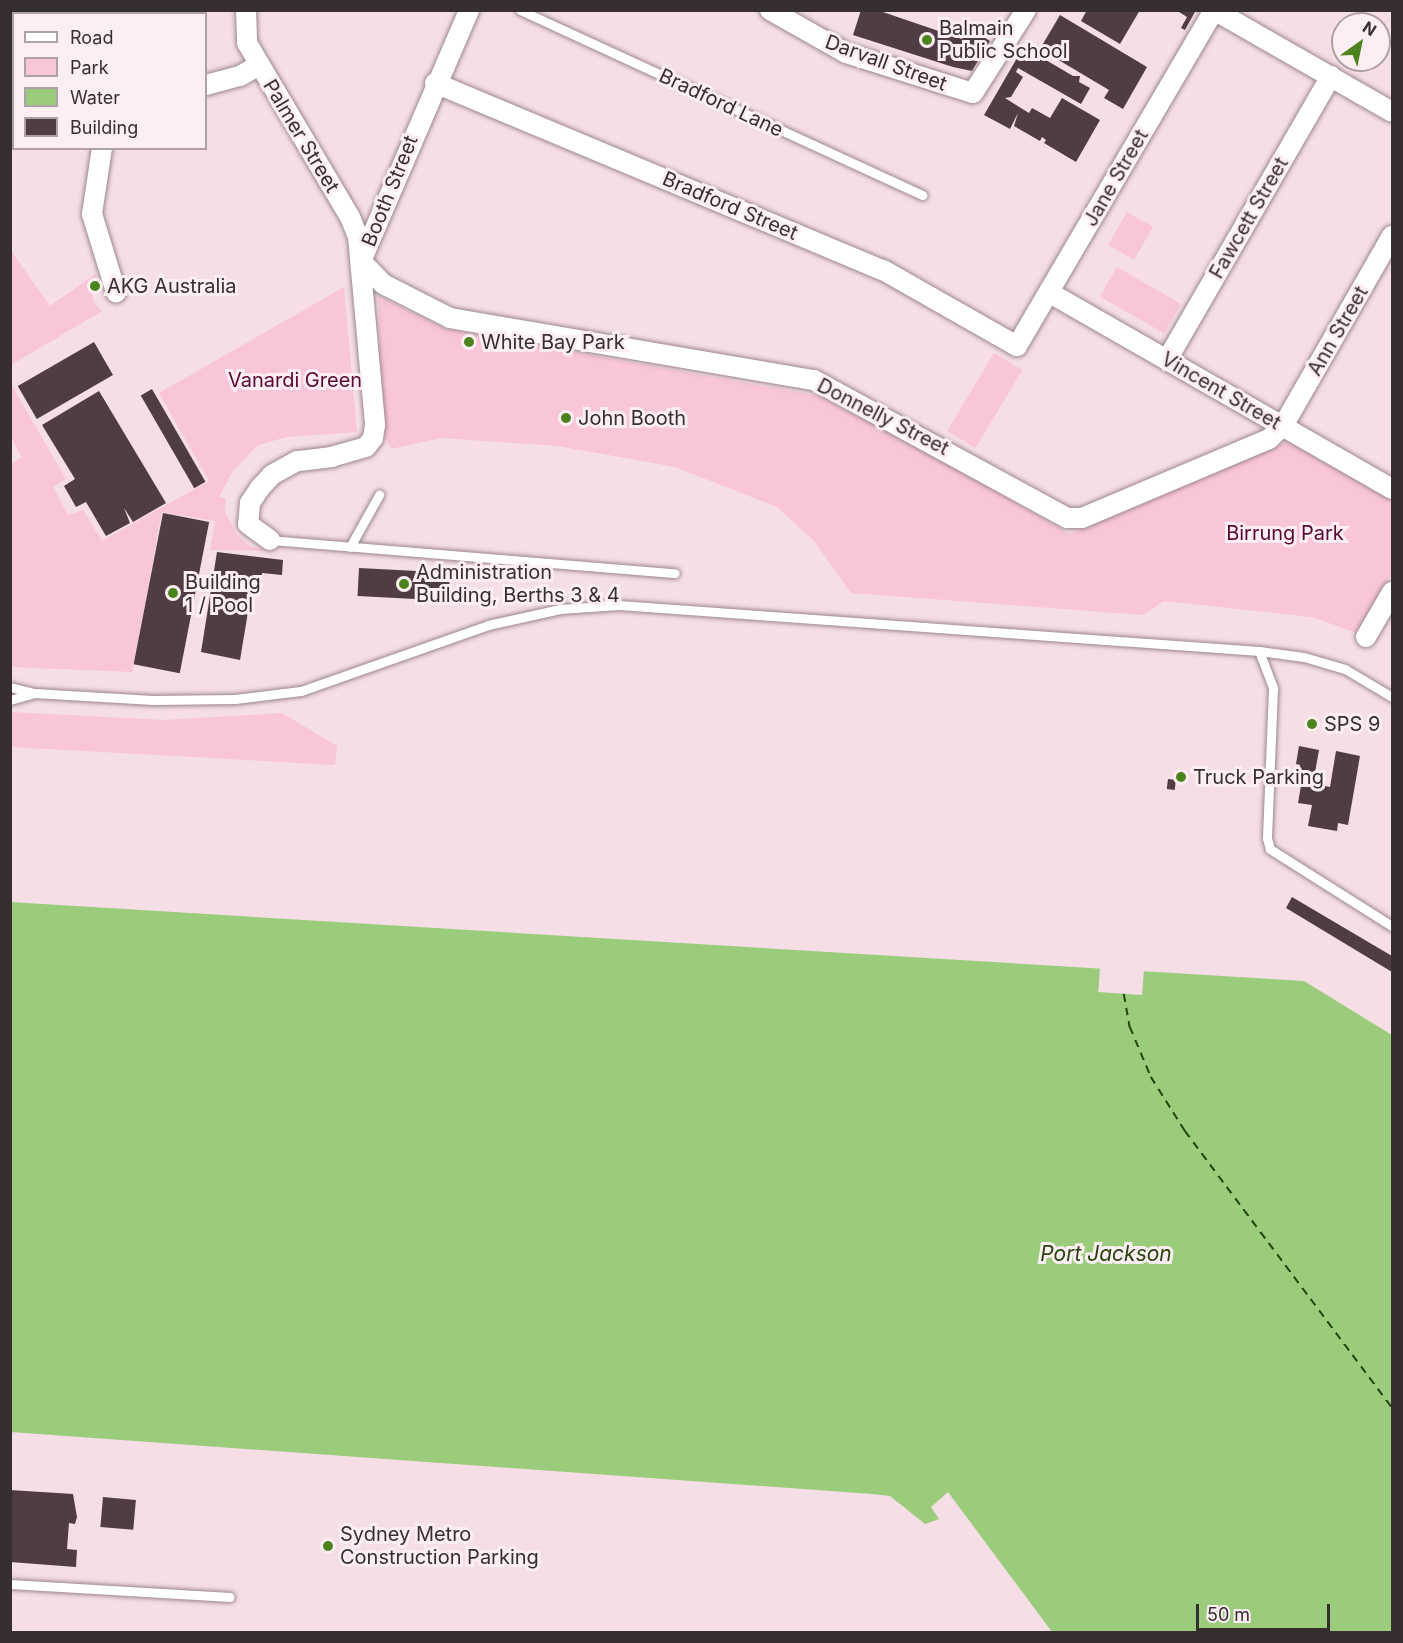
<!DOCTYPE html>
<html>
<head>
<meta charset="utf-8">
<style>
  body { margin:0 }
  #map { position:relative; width:1403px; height:1643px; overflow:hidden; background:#f5dee6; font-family:Inter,sans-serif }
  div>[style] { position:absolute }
  .green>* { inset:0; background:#f9c5d8; transform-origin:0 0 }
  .water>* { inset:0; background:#9acc7c }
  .pier>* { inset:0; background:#f5dee6; transform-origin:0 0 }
  .ferry>* { height:1.5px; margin-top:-0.75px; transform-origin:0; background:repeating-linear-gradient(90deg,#26450d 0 8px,transparent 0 14px) }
  .building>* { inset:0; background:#4f3d43; transform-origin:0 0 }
  .roads { filter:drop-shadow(0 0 2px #9c878e) drop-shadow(0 0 2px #9c878e) }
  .service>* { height:9px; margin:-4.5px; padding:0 4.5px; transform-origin:4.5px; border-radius:4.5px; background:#fff }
  .minor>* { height:20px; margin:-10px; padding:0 10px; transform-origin:10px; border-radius:10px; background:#fff }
  .dots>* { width:16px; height:16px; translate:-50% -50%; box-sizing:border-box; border:3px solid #fceef3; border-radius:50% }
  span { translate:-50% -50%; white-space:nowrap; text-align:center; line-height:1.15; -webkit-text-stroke:6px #fceef3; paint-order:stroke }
  .poi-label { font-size:20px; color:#372e31 }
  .left { translate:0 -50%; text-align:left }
  .street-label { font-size:20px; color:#372e31 }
  .park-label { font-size:20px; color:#5b0734 }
  .water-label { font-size:21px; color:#26450d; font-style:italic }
  .frame { position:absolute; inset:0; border:12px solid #372e31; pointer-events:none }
  .legend { position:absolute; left:12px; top:12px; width:195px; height:138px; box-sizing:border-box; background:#fceef3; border:2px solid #ada1a5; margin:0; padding:8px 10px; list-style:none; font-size:18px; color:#372e31 }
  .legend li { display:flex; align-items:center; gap:12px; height:30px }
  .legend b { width:30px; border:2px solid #ada1a5 }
  .north { position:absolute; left:1331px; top:12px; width:60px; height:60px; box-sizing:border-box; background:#fceef3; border:2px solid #ada1a5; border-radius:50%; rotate:33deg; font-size:16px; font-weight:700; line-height:24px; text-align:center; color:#372e31 }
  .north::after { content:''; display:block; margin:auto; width:21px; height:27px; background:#4b831c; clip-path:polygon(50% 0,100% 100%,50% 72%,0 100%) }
  .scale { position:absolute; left:1196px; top:1604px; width:134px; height:27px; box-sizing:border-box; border:3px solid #372e31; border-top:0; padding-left:8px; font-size:18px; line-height:21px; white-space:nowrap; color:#372e31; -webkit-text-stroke:4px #fceef3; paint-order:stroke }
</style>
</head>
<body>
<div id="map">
  <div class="green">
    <i style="left:1127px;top:212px;width:30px;height:38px;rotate:30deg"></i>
    <i style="clip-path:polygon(11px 251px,50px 306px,97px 273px,91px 287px,94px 303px,102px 311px,11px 365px)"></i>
    <i style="left:1117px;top:267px;width:74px;height:34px;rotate:30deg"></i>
    <i style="clip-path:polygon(344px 287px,357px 432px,287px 437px,258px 445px,233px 471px,219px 497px,226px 499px,225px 512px,237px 535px,250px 546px,268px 551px,210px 550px,215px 521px,162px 512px,132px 672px,11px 667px,11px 464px,22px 457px,11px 437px,11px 384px,66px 479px,53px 487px,68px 515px,83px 510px,102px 541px,209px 481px,159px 393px)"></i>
    <i style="clip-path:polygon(378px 296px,445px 329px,819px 396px,967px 474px,1069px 534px,1288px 442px,1392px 499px,1392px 574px,1359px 634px,1312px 617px,1164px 601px,1143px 615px,851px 593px,815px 542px,777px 507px,675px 467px,558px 446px,441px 438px,391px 449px,383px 434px)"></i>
    <i style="left:994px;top:353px;width:33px;height:91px;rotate:31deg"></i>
    <i style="clip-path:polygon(10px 712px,165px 720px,282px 713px,337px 746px,335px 765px,11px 747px)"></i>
  </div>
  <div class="water">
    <i style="clip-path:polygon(10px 902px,1304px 981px,1392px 1035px,1392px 1632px,1052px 1632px,948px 1492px,931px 1507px,939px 1519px,925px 1524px,890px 1496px,872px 1494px,11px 1432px)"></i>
  </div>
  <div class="pier">
    <i style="left:1100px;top:967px;width:44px;height:25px;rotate:4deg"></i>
  </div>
  <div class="ferry">
    <i style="left:1124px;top:994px;width:34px;rotate:80deg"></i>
    <i style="left:1130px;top:1027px;width:54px;rotate:67.2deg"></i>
    <i style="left:1151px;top:1077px;width:64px;rotate:57.8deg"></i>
    <i style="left:1185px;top:1131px;width:346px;rotate:53.2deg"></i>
  </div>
  <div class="building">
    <i style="clip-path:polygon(861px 10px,877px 10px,962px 39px,966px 26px,990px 41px,972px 71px,953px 67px,853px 35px)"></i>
    <i style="clip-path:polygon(1087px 10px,1140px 10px,1120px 44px,1081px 21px)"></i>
    <i style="clip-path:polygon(1176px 10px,1196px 10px,1185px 30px,1181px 28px,1187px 17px)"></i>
    <i style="clip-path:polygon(1060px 15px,1147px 67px,1123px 109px,1104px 98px,1109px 90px,1040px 49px)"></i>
    <i style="clip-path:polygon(1029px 50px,1073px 76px,1080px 76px,1079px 82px,1090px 88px,1081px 104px,1018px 68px,1016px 72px,1023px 77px,1011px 97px,1005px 98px,1029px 113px,1032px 108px,1050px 118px,1062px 98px,1100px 120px,1076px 162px,1044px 143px,1046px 140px,1042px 137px,1040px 141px,1014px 126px,1018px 113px,1010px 129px,984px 115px,1021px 51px,1026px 55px)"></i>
    <i style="left:94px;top:342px;width:38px;height:88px;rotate:60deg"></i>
    <i style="left:152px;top:389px;width:107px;height:13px;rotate:60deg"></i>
    <i style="clip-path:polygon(99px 391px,166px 503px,133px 522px,124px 508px,130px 523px,106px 536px,86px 502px,76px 507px,64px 486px,75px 479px,42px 425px)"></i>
    <i style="left:163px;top:513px;width:47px;height:154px;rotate:11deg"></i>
    <i style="clip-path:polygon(217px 552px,283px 560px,282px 575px,262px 573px,261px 583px,253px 582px,240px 660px,201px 652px)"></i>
    <i style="left:359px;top:568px;width:91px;height:28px;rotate:3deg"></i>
    <i style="clip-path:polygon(1307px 718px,1319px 725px,1316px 731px,1304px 723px)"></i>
    <i style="clip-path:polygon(1299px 746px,1319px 750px,1313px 784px,1330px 787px,1336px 751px,1360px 756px,1348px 825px,1338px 823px,1337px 831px,1308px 826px,1312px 805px,1298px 803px,1303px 774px,1299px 774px,1300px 765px,1296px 764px)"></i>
    <i style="left:1168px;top:779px;width:8px;height:10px;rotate:7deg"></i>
    <i style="clip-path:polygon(1292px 897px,1392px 956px,1392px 972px,1286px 908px)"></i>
    <i style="clip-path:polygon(10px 1490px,73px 1494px,77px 1517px,75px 1524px,69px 1523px,67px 1549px,77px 1550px,76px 1567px,10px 1562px)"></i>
    <i style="left:103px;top:1497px;width:33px;height:30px;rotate:5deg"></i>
  </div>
  <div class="roads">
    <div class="service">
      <i style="left:520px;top:10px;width:443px;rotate:24.7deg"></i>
      <i style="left:270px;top:540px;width:406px;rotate:4.7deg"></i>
      <i style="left:350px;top:547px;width:60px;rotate:-60.9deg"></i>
      <i style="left:1259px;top:651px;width:40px;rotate:69deg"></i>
      <i style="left:1273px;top:688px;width:150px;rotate:92.3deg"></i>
      <i style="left:1267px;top:838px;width:11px;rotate:75deg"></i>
      <i style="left:1270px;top:849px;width:144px;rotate:32.3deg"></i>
      <i style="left:10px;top:687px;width:25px;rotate:14deg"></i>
      <i style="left:34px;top:693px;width:119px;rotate:3.4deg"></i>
      <i style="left:153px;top:700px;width:82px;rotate:-0.7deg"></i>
      <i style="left:235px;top:699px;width:66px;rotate:-6.9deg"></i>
      <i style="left:301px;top:691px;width:198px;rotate:-19.4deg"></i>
      <i style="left:488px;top:625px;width:74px;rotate:-12.5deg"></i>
      <i style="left:560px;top:609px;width:59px;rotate:-3.9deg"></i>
      <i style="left:619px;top:605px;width:642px;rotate:4.11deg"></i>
      <i style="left:1259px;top:651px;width:45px;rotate:7.6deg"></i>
      <i style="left:1304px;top:657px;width:43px;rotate:16.3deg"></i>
      <i style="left:1345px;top:669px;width:55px;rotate:30.8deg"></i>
      <i style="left:10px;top:700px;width:25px;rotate:-16deg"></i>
      <i style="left:10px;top:1584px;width:220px;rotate:3.4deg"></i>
    </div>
    <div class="minor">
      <i style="left:246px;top:10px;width:33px;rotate:88deg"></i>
      <i style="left:247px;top:43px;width:202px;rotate:59.4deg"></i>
      <i style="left:350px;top:217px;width:22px;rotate:68deg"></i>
      <i style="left:358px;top:237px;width:189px;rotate:84.8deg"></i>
      <i style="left:375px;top:425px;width:13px;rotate:99deg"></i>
      <i style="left:373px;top:438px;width:11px;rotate:128deg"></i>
      <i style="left:366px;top:447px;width:35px;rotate:164deg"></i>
      <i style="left:332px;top:457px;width:35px;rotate:173deg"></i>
      <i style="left:297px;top:461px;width:29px;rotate:151deg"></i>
      <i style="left:272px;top:475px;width:18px;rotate:133deg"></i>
      <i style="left:260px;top:488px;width:18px;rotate:124deg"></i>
      <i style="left:250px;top:503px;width:21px;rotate:95deg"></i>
      <i style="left:248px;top:524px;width:27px;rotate:36deg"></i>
      <i style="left:770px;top:10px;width:87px;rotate:29.5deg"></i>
      <i style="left:846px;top:53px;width:133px;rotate:17.5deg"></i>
      <i style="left:973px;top:93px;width:98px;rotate:-57.4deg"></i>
      <i style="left:1214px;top:10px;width:205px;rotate:29.8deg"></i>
      <i style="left:89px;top:14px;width:4px;rotate:-90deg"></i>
      <i style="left:435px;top:83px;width:485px;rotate:22.7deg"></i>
      <i style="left:883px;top:270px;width:154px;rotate:29.6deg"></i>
      <i style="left:1017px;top:346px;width:389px;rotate:-59.6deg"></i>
      <i style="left:206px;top:85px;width:35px;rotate:-15deg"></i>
      <i style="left:240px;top:76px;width:22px;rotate:-30deg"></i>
      <i style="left:10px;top:128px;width:4px;rotate:-14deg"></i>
      <i style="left:102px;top:148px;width:67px;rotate:98.6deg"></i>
      <i style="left:92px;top:214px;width:82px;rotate:72.9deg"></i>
      <i style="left:362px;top:259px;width:271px;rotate:-66.7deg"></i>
      <i style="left:361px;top:261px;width:32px;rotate:46deg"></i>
      <i style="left:383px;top:284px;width:75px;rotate:26.9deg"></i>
      <i style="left:450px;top:318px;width:369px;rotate:9.7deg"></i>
      <i style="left:814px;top:380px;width:288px;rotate:28.6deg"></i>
      <i style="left:1067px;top:518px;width:15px"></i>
      <i style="left:1082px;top:518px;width:203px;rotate:-22.9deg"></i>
      <i style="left:1269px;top:439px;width:19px;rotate:-43deg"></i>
      <i style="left:1283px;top:426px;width:219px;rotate:-60.2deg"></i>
      <i style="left:1050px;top:293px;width:394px;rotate:29.8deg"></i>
      <i style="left:1167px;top:360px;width:328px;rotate:-60deg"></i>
      <i style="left:1366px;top:637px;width:52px;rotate:-60deg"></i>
    </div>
  </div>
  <div class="dots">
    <i style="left:927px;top:40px;background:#4b831c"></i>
    <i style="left:95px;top:286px;background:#4b831c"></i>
    <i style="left:469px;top:342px;background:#4b831c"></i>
    <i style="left:566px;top:418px;background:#4b831c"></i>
    <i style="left:404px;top:584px;background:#4b831c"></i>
    <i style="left:173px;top:593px;background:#4b831c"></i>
    <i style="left:1312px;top:724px;background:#4b831c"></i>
    <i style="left:1181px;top:777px;background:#4b831c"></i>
    <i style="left:328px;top:1546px;background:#4b831c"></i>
  </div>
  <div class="poi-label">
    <span class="left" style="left:939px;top:40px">Balmain<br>Public School</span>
    <span class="left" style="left:107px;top:286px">AKG Australia</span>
    <span class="left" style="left:481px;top:342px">White Bay Park</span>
    <span class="left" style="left:578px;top:418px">John Booth</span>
    <span class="left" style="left:416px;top:584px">Administration<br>Building, Berths 3 &amp; 4</span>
    <span class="left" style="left:185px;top:594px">Building<br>1 / Pool</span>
    <span class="left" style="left:1324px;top:724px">SPS 9</span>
    <span class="left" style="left:1193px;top:777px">Truck Parking</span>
    <span class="left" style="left:340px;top:1546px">Sydney Metro<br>Construction Parking</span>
  </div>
  <div class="street-label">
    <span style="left:886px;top:63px;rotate:20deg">Darvall Street</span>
    <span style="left:721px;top:103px;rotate:25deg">Bradford Lane</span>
    <span style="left:301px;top:136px;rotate:59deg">Palmer Street</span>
    <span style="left:1116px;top:178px;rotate:-60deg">Jane Street</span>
    <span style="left:390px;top:191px;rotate:-68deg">Booth Street</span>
    <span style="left:730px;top:206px;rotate:23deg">Bradford Street</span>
    <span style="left:1249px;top:218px;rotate:-60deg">Fawcett Street</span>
    <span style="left:1338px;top:331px;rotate:-60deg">Ann Street</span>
    <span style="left:1221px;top:391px;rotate:30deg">Vincent Street</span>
    <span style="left:883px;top:417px;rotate:27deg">Donnelly Street</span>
  </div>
  <div class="park-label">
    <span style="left:295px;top:380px">Vanardi Green</span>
    <span style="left:1285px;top:533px">Birrung Park</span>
  </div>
  <div class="water-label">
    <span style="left:1106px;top:1254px">Port Jackson</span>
  </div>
  <div class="frame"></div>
  <ul class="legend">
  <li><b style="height:8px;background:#fff"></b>Road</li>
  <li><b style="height:16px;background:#f9c5d8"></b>Park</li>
  <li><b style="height:16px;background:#9acc7c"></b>Water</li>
  <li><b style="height:16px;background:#4f3d43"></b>Building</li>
  </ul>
  <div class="north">N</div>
  <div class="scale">50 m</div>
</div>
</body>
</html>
